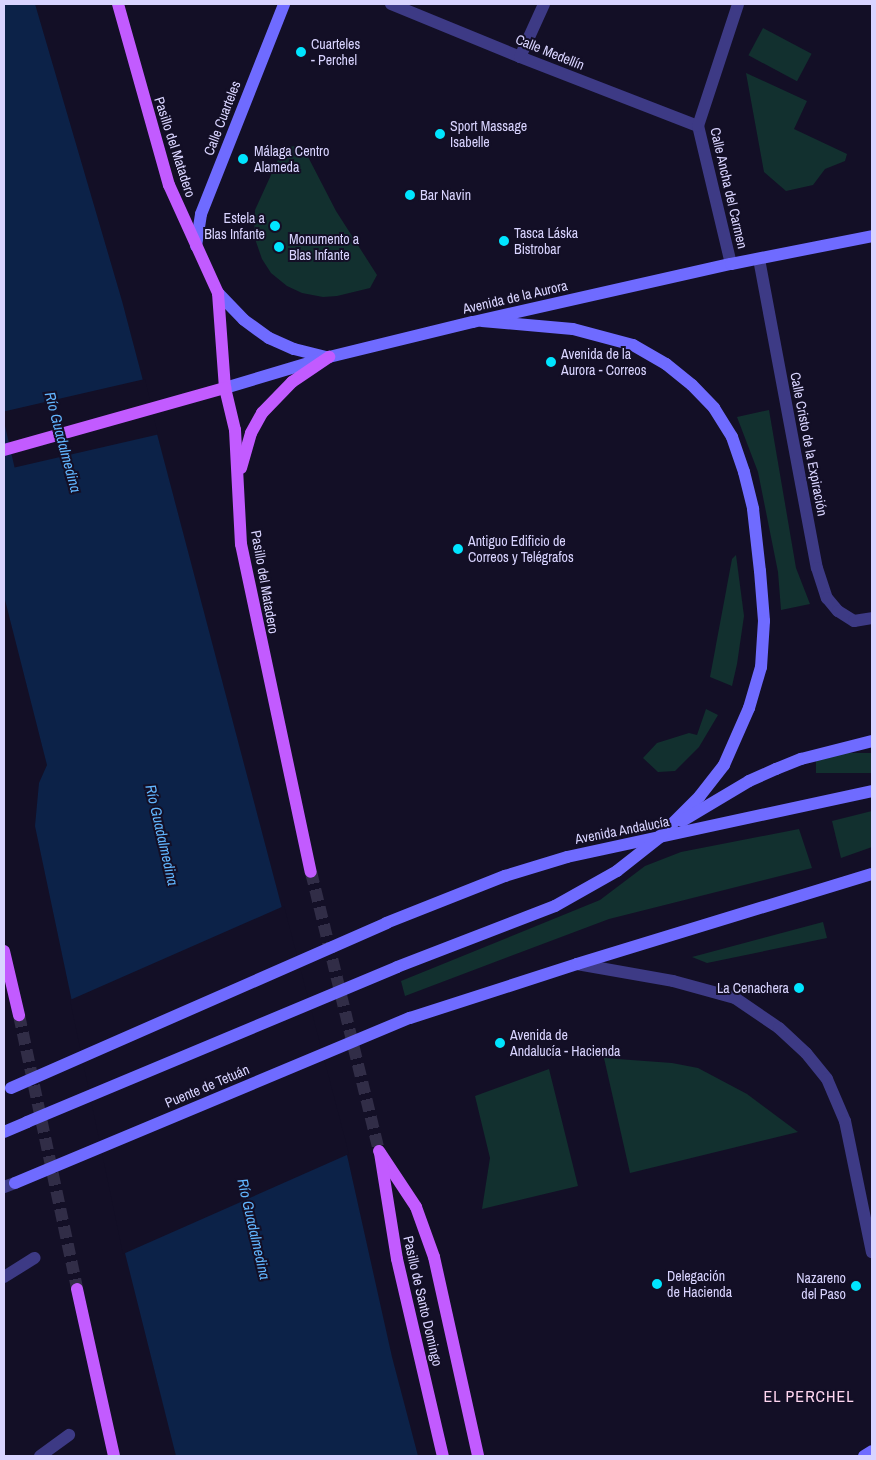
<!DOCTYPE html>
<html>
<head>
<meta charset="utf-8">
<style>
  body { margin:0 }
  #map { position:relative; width:876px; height:1460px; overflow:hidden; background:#130f26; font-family:"Archivo Narrow",sans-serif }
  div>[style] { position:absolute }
  .green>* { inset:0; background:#12302f; transform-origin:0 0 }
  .water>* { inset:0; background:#0c2248 }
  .pier>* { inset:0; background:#130f26; transform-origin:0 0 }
  .primary-tunnel>* { height:12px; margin-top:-6px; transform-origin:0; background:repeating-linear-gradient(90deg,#312d47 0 12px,transparent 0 18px) }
  .pedestrian>* { height:12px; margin:-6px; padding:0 6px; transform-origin:6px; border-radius:6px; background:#3d3a85 }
  .minor>* { height:12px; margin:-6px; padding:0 6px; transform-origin:6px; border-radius:6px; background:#3d3a85 }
  .tertiary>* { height:12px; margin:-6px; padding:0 6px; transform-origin:6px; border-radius:6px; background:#3d3a85 }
  .secondary>* { height:12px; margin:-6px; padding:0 6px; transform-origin:6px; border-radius:6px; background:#6f6bff }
  .primary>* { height:12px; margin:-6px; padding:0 6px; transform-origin:6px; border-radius:6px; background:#c25bff }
  .secondary-bridge>* { height:12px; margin:-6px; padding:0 6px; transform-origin:6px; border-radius:6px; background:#6f6bff }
  .dots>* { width:14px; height:14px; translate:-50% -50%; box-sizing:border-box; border:2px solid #130f26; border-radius:50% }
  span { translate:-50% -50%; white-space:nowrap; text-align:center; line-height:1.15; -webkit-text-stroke:4px #130f26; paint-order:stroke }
  .poi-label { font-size:14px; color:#d9d4ff }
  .left { translate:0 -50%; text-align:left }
  .right { translate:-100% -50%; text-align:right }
  .street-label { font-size:14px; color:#d9d4ff }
  .water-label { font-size:15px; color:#62b6ff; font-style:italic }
  .quarter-label { font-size:16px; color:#ffd6f0; letter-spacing:1px }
  .frame { position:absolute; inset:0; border:5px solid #d9d4ff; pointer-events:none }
</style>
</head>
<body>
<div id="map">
  <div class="green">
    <i style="left:763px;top:28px;width:55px;height:31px;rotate:28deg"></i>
    <i style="clip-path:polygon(746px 73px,807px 101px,794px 129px,847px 154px,845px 161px,825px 169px,813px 185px,786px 191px,764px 172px)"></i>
    <i style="clip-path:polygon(296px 146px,305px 151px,336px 211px,377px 275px,370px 288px,337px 296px,323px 297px,302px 293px,287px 286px,271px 273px,262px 259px,254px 236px,255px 210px,281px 153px,288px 147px)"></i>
    <i style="clip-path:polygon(769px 410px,796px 568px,810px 604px,781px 610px,778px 572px,758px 472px,737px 417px)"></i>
    <i style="clip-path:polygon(736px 555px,744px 616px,737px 664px,732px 686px,710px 677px,732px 559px)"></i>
    <i style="clip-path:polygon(706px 709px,718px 715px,699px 747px,675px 771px,658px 772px,643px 758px,657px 743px,689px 733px,697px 735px)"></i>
    <i style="left:872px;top:753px;width:20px;height:56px;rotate:90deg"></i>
    <i style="clip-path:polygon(872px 811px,872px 847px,841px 858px,832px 821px)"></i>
    <i style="clip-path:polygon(799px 829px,812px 868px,609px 919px,405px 996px,401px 981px,600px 900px,645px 866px,681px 852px)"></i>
    <i style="clip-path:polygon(823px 922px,827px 938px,707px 963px,692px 957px)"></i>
    <i style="clip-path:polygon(604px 1058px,672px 1063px,698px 1068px,747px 1094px,798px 1132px,630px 1173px)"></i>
    <i style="clip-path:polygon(549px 1069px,578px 1186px,482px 1209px,490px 1158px,475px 1096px)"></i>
  </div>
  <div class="water">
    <i style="clip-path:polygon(4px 4px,35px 4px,122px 301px,347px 1155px,392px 1357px,418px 1456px,176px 1456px,125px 1253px,35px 826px,39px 783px,47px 765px,4px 596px)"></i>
  </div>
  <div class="pier">
    <i style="left:145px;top:379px;width:57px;height:147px;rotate:77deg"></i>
    <i style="clip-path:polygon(284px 906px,349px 1154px,123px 1254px,70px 1000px)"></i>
  </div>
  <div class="primary-tunnel">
    <i style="left:311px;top:872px;width:287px;rotate:76.3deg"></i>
    <i style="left:19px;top:1015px;width:280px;rotate:78deg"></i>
  </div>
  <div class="pedestrian">
    <i style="left:4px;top:1277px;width:36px;rotate:-32deg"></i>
  </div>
  <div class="minor">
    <i style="left:391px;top:4px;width:139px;rotate:22.3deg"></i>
    <i style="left:520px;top:57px;width:191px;rotate:21.2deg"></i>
    <i style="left:520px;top:57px;width:58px;rotate:-65.6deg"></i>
    <i style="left:759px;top:259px;width:314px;rotate:79.4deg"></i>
    <i style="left:817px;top:568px;width:32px;rotate:72deg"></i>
    <i style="left:827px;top:598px;width:17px;rotate:50deg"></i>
    <i style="left:838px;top:611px;width:19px;rotate:32deg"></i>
    <i style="left:854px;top:621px;width:18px;rotate:-9deg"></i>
    <i style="left:731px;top:264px;width:142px;rotate:-103.4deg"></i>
    <i style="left:698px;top:126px;width:128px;rotate:-71.8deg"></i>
    <i style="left:577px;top:964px;width:97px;rotate:10deg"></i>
    <i style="left:673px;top:981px;width:64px;rotate:15.3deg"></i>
    <i style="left:735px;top:998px;width:53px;rotate:34.3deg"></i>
    <i style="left:779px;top:1028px;width:37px;rotate:43deg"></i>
    <i style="left:806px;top:1053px;width:33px;rotate:51deg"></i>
    <i style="left:827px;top:1079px;width:46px;rotate:66.8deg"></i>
    <i style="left:845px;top:1121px;width:134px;rotate:78.4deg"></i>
    <i style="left:40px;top:1456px;width:36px;rotate:-36deg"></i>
  </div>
  <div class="tertiary">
    <i style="left:4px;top:1187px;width:12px;rotate:-20deg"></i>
  </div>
  <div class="secondary">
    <i style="left:196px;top:246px;width:32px;rotate:-81deg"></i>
    <i style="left:201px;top:214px;width:226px;rotate:-68.4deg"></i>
    <i style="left:218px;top:293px;width:37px;rotate:46deg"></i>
    <i style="left:244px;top:320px;width:31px;rotate:36deg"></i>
    <i style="left:269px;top:338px;width:27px;rotate:24deg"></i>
    <i style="left:294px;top:349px;width:33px;rotate:14deg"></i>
    <i style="left:482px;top:321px;width:91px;rotate:5deg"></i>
    <i style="left:573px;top:329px;width:62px;rotate:14.9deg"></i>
    <i style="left:633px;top:345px;width:38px;rotate:30deg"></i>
    <i style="left:666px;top:364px;width:33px;rotate:39deg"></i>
    <i style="left:692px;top:385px;width:32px;rotate:46deg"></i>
    <i style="left:714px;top:408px;width:34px;rotate:58deg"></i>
    <i style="left:732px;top:437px;width:37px;rotate:71deg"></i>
    <i style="left:744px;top:472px;width:38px;rotate:76deg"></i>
    <i style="left:753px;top:509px;width:62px;rotate:83.6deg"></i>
    <i style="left:760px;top:571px;width:50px;rotate:85.4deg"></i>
    <i style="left:764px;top:621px;width:46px;rotate:93.7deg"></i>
    <i style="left:761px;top:667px;width:43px;rotate:106.3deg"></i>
    <i style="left:749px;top:708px;width:62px;rotate:113.7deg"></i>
    <i style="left:724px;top:765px;width:39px;rotate:128deg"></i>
    <i style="left:700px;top:796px;width:59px;rotate:135deg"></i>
    <i style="left:225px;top:388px;width:109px;rotate:-16.6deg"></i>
    <i style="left:329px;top:357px;width:148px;rotate:-13.7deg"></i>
    <i style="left:473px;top:322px;width:264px;rotate:-12.7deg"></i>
    <i style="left:731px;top:264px;width:144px;rotate:-11.2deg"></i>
    <i style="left:682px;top:821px;width:78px;rotate:-30.8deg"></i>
    <i style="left:749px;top:781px;width:30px;rotate:-24deg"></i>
    <i style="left:776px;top:769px;width:27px;rotate:-22deg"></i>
    <i style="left:801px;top:759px;width:73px;rotate:-14.2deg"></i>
    <i style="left:386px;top:923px;width:128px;rotate:-21.6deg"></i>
    <i style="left:505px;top:876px;width:65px;rotate:-17deg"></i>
    <i style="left:567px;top:857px;width:312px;rotate:-12.2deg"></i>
    <i style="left:397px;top:967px;width:169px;rotate:-21.1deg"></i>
    <i style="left:555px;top:906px;width:71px;rotate:-29.4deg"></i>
    <i style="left:617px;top:871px;width:60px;rotate:-38.2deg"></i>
    <i style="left:410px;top:1018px;width:176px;rotate:-17.9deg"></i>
    <i style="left:577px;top:964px;width:308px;rotate:-17deg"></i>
    <i style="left:4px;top:1132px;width:25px;rotate:-23deg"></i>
    <i style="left:864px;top:1456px;width:9px;rotate:-32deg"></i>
  </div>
  <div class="primary">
    <i style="left:118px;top:4px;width:188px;rotate:74.3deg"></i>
    <i style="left:169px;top:185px;width:119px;rotate:65.6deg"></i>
    <i style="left:218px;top:293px;width:95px;rotate:85.8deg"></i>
    <i style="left:225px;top:388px;width:43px;rotate:76.6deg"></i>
    <i style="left:235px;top:430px;width:114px;rotate:87deg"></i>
    <i style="left:241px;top:544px;width:335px;rotate:78deg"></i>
    <i style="left:4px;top:450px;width:230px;rotate:-15.7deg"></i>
    <i style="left:241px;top:468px;width:36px;rotate:-74deg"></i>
    <i style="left:251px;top:433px;width:23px;rotate:-61deg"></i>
    <i style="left:262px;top:413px;width:43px;rotate:-45.9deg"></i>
    <i style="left:292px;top:382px;width:45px;rotate:-34deg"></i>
    <i style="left:4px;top:951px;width:66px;rotate:76.8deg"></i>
    <i style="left:379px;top:1151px;width:67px;rotate:56.5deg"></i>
    <i style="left:416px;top:1207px;width:53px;rotate:70.2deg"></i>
    <i style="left:434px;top:1257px;width:204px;rotate:77.5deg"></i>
    <i style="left:380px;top:1153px;width:107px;rotate:80.9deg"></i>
    <i style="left:397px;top:1259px;width:202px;rotate:76.9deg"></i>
    <i style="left:77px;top:1289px;width:171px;rotate:77.5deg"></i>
  </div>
  <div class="secondary-bridge">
    <i style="left:11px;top:1088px;width:410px;rotate:-23.7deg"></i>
    <i style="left:27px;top:1122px;width:401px;rotate:-22.7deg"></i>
    <i style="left:15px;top:1183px;width:428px;rotate:-22.7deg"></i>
  </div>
  <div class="dots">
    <i style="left:301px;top:52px;background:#00e5ff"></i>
    <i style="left:440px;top:134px;background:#00e5ff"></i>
    <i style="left:243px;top:159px;background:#00e5ff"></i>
    <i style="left:410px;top:195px;background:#00e5ff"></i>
    <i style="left:275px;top:226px;background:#00e5ff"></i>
    <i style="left:504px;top:241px;background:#00e5ff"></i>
    <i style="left:279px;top:247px;background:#00e5ff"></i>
    <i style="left:551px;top:362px;background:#00e5ff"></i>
    <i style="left:458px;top:549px;background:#00e5ff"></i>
    <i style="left:799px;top:988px;background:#00e5ff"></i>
    <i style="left:500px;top:1043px;background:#00e5ff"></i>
    <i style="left:657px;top:1284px;background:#00e5ff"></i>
    <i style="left:856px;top:1286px;background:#00e5ff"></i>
  </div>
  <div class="poi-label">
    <span class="left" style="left:311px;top:52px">Cuarteles<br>- Perchel</span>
    <span class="left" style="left:450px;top:134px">Sport Massage<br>Isabelle</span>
    <span class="left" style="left:254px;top:159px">Málaga Centro<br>Alameda</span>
    <span class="left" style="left:420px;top:195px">Bar Navin</span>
    <span class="right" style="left:265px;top:226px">Estela a<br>Blas Infante</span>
    <span class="left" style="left:514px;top:241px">Tasca Láska<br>Bistrobar</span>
    <span class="left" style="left:289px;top:247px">Monumento a<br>Blas Infante</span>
    <span class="left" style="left:561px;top:362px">Avenida de la<br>Aurora - Correos</span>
    <span class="left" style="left:468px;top:549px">Antiguo Edificio de<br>Correos y Telégrafos</span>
    <span class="right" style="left:789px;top:988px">La Cenachera</span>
    <span class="left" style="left:510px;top:1043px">Avenida de<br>Andalucía - Hacienda</span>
    <span class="left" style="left:667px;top:1284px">Delegación<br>de Hacienda</span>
    <span class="right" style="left:846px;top:1286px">Nazareno<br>del Paso</span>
  </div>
  <div class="street-label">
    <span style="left:550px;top:52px;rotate:22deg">Calle Medellín</span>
    <span style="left:222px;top:118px;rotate:-69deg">Calle Cuarteles</span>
    <span style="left:175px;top:147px;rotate:72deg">Pasillo del Matadero</span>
    <span style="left:729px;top:188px;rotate:77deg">Calle Ancha del Carmen</span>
    <span style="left:515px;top:297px;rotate:-13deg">Avenida de la Aurora</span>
    <span style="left:809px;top:444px;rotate:79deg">Calle Cristo de la Expiración</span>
    <span style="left:265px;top:582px;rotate:80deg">Pasillo del Matadero</span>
    <span style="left:622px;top:830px;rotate:-11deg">Avenida Andalucía</span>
    <span style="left:207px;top:1086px;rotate:-23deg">Puente de Tetuán</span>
    <span style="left:423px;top:1301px;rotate:77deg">Pasillo de Santo Domingo</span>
  </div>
  <div class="water-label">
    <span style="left:63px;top:442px;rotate:75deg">Río Guadalmedina</span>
    <span style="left:162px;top:835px;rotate:77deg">Río Guadalmedina</span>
    <span style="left:254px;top:1229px;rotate:77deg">Río Guadalmedina</span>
  </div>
  <div class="quarter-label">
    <span style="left:809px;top:1396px">EL PERCHEL</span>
  </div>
  <div class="frame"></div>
</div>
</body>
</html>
